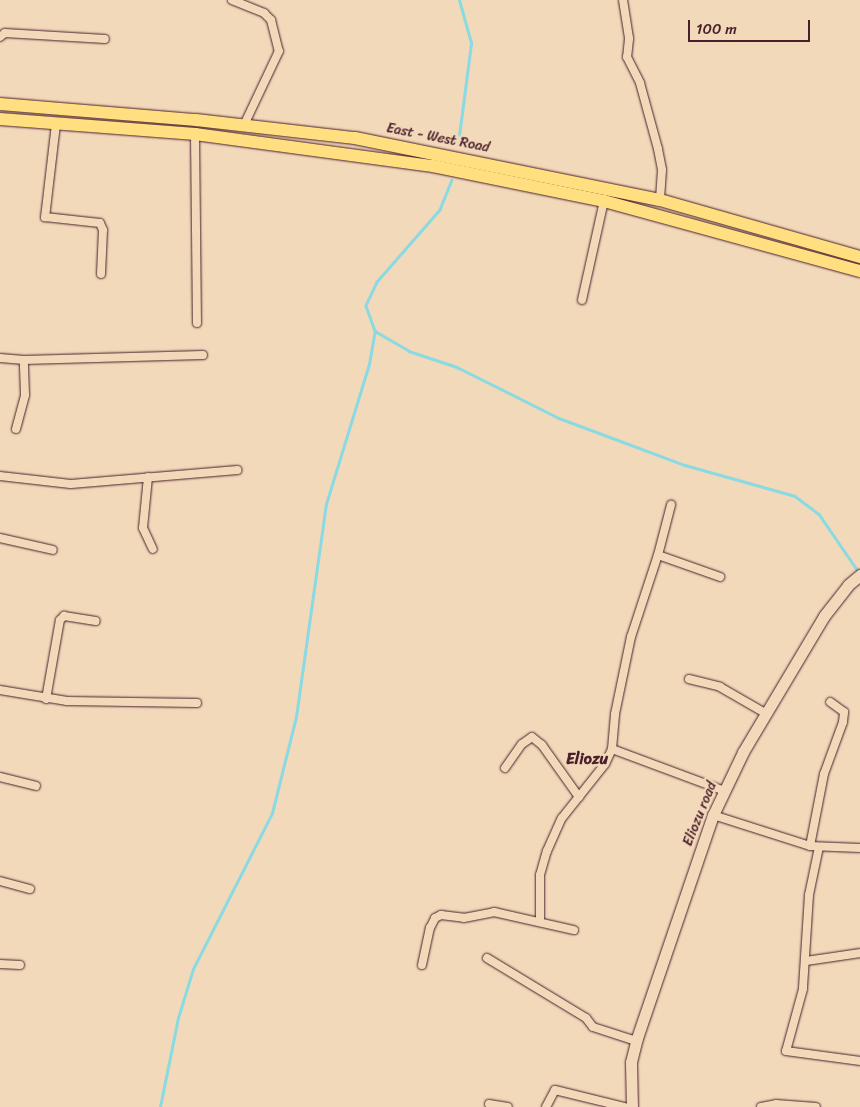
<!DOCTYPE html>
<html>
<head>
<meta charset="utf-8">
<style>
  body { margin:0 }
  #map { position:relative; width:860px; height:1107px; overflow:hidden; background:#f2d9ba; font-family:Sriracha,sans-serif }
  div>[style] { position:absolute }
  .stream>* { height:2.5px; margin:-1.25px; padding:0 1.25px; transform-origin:1.25px; border-radius:1.25px; background:#89dae2 }
  .roads { filter:drop-shadow(0 0 1px #4a1f2b) drop-shadow(0 0 1px #4a1f2b) }
  .street>* { height:8px; margin:-4px; padding:0 4px; transform-origin:4px; border-radius:4px; background:#f2d9ba }
  .secondary>* { height:11px; margin:-5.5px; padding:0 5.5px; transform-origin:5.5px; border-radius:5.5px; background:#f2d9ba }
  .primary>* { height:12px; margin:-6px; padding:0 6px; transform-origin:6px; border-radius:6px; background:#ffdf80 }
  span { translate:-50% -50%; white-space:nowrap; text-align:center; line-height:1.15; -webkit-text-stroke:5px #f2d9ba; paint-order:stroke }
  .street-label { font-size:14px; color:#4a1f2b }
  .quarter-label { font-size:16px; color:#4a1f2b; font-weight:700 }
  .scale { position:absolute; left:688px; top:20px; width:122px; height:22px; box-sizing:border-box; border:2px solid #4a1f2b; border-top:0; padding-left:6px; font-size:15px; line-height:18px; white-space:nowrap; color:#4a1f2b; -webkit-text-stroke:4px #f2d9ba; paint-order:stroke }
</style>
</head>
<body>
<div id="map">
  <div class="stream">
    <i style="left:459px;top:136px;width:94px;rotate:-82.6deg"></i>
    <i style="left:471px;top:43px;width:45px;rotate:-105.6deg"></i>
    <i style="left:452px;top:180px;width:32px;rotate:112deg"></i>
    <i style="left:440px;top:210px;width:96px;rotate:131.2deg"></i>
    <i style="left:377px;top:282px;width:26px;rotate:115deg"></i>
    <i style="left:366px;top:306px;width:27px;rotate:70deg"></i>
    <i style="left:375px;top:331px;width:39px;rotate:30deg"></i>
    <i style="left:409px;top:351px;width:51px;rotate:18.4deg"></i>
    <i style="left:457px;top:367px;width:114px;rotate:26.6deg"></i>
    <i style="left:559px;top:418px;width:134px;rotate:20.5deg"></i>
    <i style="left:685px;top:465px;width:114px;rotate:15.7deg"></i>
    <i style="left:795px;top:496px;width:30px;rotate:37deg"></i>
    <i style="left:819px;top:514px;width:69px;rotate:55.6deg"></i>
    <i style="left:160px;top:1107px;width:91px;rotate:-78.6deg"></i>
    <i style="left:178px;top:1018px;width:51px;rotate:-73deg"></i>
    <i style="left:193px;top:969px;width:175px;rotate:-63.1deg"></i>
    <i style="left:272px;top:813px;width:99px;rotate:-76deg"></i>
    <i style="left:296px;top:717px;width:215px;rotate:-82deg"></i>
    <i style="left:326px;top:504px;width:146px;rotate:-72.9deg"></i>
    <i style="left:369px;top:364px;width:34px;rotate:-80deg"></i>
  </div>
  <div class="roads">
    <div class="street">
      <i style="left:232px;top:0;width:35px;rotate:22deg"></i>
      <i style="left:264px;top:13px;width:10px;rotate:45deg"></i>
      <i style="left:271px;top:20px;width:32px;rotate:76deg"></i>
      <i style="left:279px;top:51px;width:82px;rotate:115.3deg"></i>
      <i style="left:623px;top:0;width:39px;rotate:81deg"></i>
      <i style="left:629px;top:39px;width:18px;rotate:96deg"></i>
      <i style="left:627px;top:57px;width:29px;rotate:63deg"></i>
      <i style="left:640px;top:83px;width:68px;rotate:74.7deg"></i>
      <i style="left:658px;top:149px;width:21px;rotate:79deg"></i>
      <i style="left:662px;top:170px;width:30px;rotate:94deg"></i>
      <i style="left:0;top:37px;width:6px;rotate:-39deg"></i>
      <i style="left:5px;top:33px;width:100px;rotate:3.4deg"></i>
      <i style="left:56px;top:124px;width:94px;rotate:96.7deg"></i>
      <i style="left:45px;top:217px;width:55px;rotate:6.2deg"></i>
      <i style="left:100px;top:223px;width:8px;rotate:67deg"></i>
      <i style="left:103px;top:230px;width:44px;rotate:92.6deg"></i>
      <i style="left:195px;top:134px;width:189px;rotate:89.4deg"></i>
      <i style="left:582px;top:300px;width:101px;rotate:-77.5deg"></i>
      <i style="left:0;top:358px;width:24px;rotate:5deg"></i>
      <i style="left:24px;top:360px;width:179px;rotate:-1.6deg"></i>
      <i style="left:16px;top:429px;width:35px;rotate:-75deg"></i>
      <i style="left:25px;top:395px;width:35px;rotate:-92deg"></i>
      <i style="left:0;top:476px;width:71px;rotate:6.4deg"></i>
      <i style="left:71px;top:484px;width:167px;rotate:-4.8deg"></i>
      <i style="left:148px;top:477px;width:51px;rotate:95.6deg"></i>
      <i style="left:143px;top:528px;width:23px;rotate:65deg"></i>
      <i style="left:0;top:538px;width:54px;rotate:12.8deg"></i>
      <i style="left:658px;top:555px;width:52px;rotate:-75.4deg"></i>
      <i style="left:689px;top:679px;width:32px;rotate:14deg"></i>
      <i style="left:720px;top:687px;width:54px;rotate:29.9deg"></i>
      <i style="left:0;top:690px;width:68px;rotate:9.3deg"></i>
      <i style="left:67px;top:701px;width:130px;rotate:0.9deg"></i>
      <i style="left:46px;top:699px;width:80px;rotate:-80deg"></i>
      <i style="left:60px;top:620px;width:6px;rotate:-45deg"></i>
      <i style="left:64px;top:616px;width:32px;rotate:9deg"></i>
      <i style="left:612px;top:749px;width:121px;rotate:20.4deg"></i>
      <i style="left:505px;top:768px;width:29px;rotate:-55deg"></i>
      <i style="left:522px;top:744px;width:12px;rotate:-35deg"></i>
      <i style="left:532px;top:737px;width:13px;rotate:39deg"></i>
      <i style="left:542px;top:745px;width:64px;rotate:54.6deg"></i>
      <i style="left:0;top:777px;width:37px;rotate:14deg"></i>
      <i style="left:713px;top:815px;width:102px;rotate:17.7deg"></i>
      <i style="left:810px;top:846px;width:50px;rotate:2.3deg"></i>
      <i style="left:810px;top:846px;width:73px;rotate:-79deg"></i>
      <i style="left:824px;top:774px;width:55px;rotate:-69.9deg"></i>
      <i style="left:843px;top:722px;width:10px;rotate:-84deg"></i>
      <i style="left:844px;top:712px;width:17px;rotate:-144deg"></i>
      <i style="left:819px;top:847px;width:49px;rotate:101.8deg"></i>
      <i style="left:809px;top:895px;width:94px;rotate:93.7deg"></i>
      <i style="left:803px;top:989px;width:64px;rotate:105.3deg"></i>
      <i style="left:786px;top:1051px;width:75px;rotate:7.7deg"></i>
      <i style="left:0;top:881px;width:31px;rotate:15deg"></i>
      <i style="left:540px;top:920px;width:45px;rotate:-90deg"></i>
      <i style="left:540px;top:875px;width:25px;rotate:-74deg"></i>
      <i style="left:547px;top:851px;width:36px;rotate:-66deg"></i>
      <i style="left:562px;top:818px;width:69px;rotate:-51.5deg"></i>
      <i style="left:605px;top:764px;width:17px;rotate:-65deg"></i>
      <i style="left:612px;top:749px;width:35px;rotate:-85deg"></i>
      <i style="left:615px;top:714px;width:79px;rotate:-78.3deg"></i>
      <i style="left:631px;top:637px;width:86px;rotate:-71.8deg"></i>
      <i style="left:658px;top:555px;width:66px;rotate:19.5deg"></i>
      <i style="left:487px;top:958px;width:116px;rotate:31.2deg"></i>
      <i style="left:586px;top:1018px;width:11px;rotate:52deg"></i>
      <i style="left:593px;top:1027px;width:45px;rotate:18deg"></i>
      <i style="left:806px;top:961px;width:55px;rotate:-8.4deg"></i>
      <i style="left:0;top:964px;width:20px;rotate:3deg"></i>
      <i style="left:422px;top:965px;width:38px;rotate:-78deg"></i>
      <i style="left:430px;top:928px;width:11px;rotate:-63deg"></i>
      <i style="left:435px;top:918px;width:7px;rotate:-27deg"></i>
      <i style="left:441px;top:915px;width:23px;rotate:7deg"></i>
      <i style="left:464px;top:918px;width:31px;rotate:-11deg"></i>
      <i style="left:494px;top:912px;width:82px;rotate:12.7deg"></i>
      <i style="left:489px;top:1104px;width:19px;rotate:9deg"></i>
      <i style="left:546px;top:1107px;width:19px;rotate:-62deg"></i>
      <i style="left:555px;top:1090px;width:72px;rotate:13.7deg"></i>
      <i style="left:761px;top:1107px;width:15px;rotate:-11deg"></i>
      <i style="left:776px;top:1104px;width:40px;rotate:4.3deg"></i>
    </div>
    <div class="secondary">
      <i style="left:632px;top:1107px;width:45px;rotate:-91.3deg"></i>
      <i style="left:631px;top:1062px;width:25px;rotate:-76deg"></i>
      <i style="left:637px;top:1038px;width:236px;rotate:-71.2deg"></i>
      <i style="left:713px;top:815px;width:70px;rotate:-64.5deg"></i>
      <i style="left:743px;top:752px;width:158px;rotate:-59.2deg"></i>
      <i style="left:824px;top:616px;width:39px;rotate:-52deg"></i>
      <i style="left:848px;top:585px;width:16px;rotate:-40deg"></i>
    </div>
    <div class="primary">
      <i style="left:0;top:104px;width:197px;rotate:4.7deg"></i>
      <i style="left:196px;top:120px;width:160px;rotate:6.5deg"></i>
      <i style="left:355px;top:138px;width:311px;rotate:11.5deg"></i>
      <i style="left:660px;top:200px;width:208px;rotate:15.9deg"></i>
      <i style="left:0;top:119px;width:196px;rotate:4.4deg"></i>
      <i style="left:195px;top:134px;width:240px;rotate:7.7deg"></i>
      <i style="left:433px;top:166px;width:175px;rotate:11.6deg"></i>
      <i style="left:604px;top:201px;width:265px;rotate:15.3deg"></i>
    </div>
  </div>
  <div class="street-label">
    <span style="left:438px;top:138px;rotate:11deg">East - West Road</span>
    <span style="left:700px;top:814px;rotate:-68deg">Eliozu road</span>
  </div>
  <div class="quarter-label">
    <span style="left:587px;top:759px">Eliozu</span>
  </div>
  <div class="scale">100 m</div>
</div>
</body>
</html>
